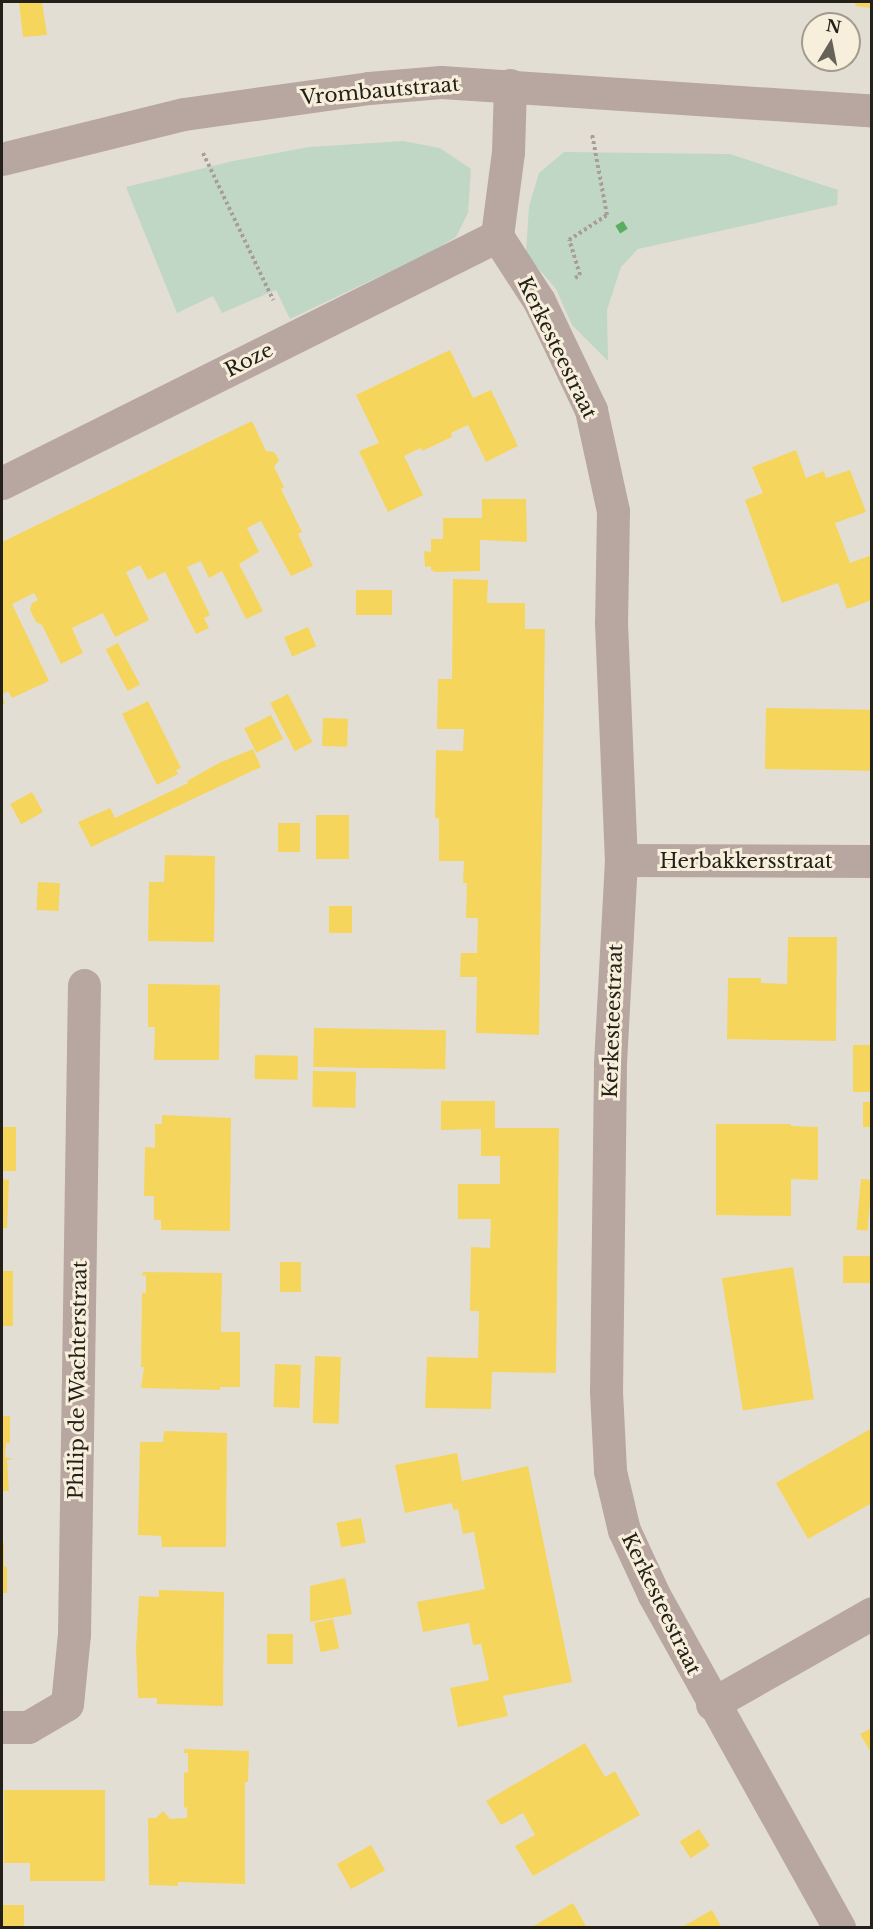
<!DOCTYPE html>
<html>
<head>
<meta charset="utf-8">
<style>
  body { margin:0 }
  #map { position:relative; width:873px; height:1929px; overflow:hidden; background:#e3ded4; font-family:"Libre Baskerville",serif }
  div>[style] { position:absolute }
  .green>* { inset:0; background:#c1d7c5 }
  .homes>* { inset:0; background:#f6d55c; transform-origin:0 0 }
  .public>* { inset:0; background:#5aae61; transform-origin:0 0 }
  .path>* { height:4px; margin-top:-2px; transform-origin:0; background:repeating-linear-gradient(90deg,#a89d98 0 3px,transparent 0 6px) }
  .minor>* { height:33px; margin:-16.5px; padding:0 16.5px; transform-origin:16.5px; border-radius:16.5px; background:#b7a7a0 }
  span { translate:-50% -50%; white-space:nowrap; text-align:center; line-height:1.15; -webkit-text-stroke:6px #f7eedb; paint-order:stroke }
  .street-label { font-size:20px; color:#232019 }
  .frame { position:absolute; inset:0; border:3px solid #232019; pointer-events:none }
  .north { position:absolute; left:801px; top:12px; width:60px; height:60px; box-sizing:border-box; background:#f7eedb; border:2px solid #a29c8d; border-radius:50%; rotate:10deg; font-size:16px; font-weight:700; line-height:24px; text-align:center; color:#232019 }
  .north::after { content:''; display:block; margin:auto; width:21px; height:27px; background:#66625a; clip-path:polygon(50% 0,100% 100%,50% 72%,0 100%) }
</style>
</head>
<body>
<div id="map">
  <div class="green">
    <i style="clip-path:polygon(403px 141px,440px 148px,471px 169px,468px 213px,456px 237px,433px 251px,290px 319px,276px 290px,222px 313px,213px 296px,177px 313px,126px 187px,233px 161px,309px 147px)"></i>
    <i style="clip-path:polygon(564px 152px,730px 154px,838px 190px,837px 205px,638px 249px,621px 267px,607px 310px,608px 361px,572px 325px,556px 289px,526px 254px,529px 206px,539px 173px)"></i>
  </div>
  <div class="homes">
    <i style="clip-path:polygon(19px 2px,42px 2px,47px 35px,23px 37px)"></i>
    <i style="clip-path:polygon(856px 2px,872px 2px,872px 8px,855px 6px)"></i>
    <i style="clip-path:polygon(450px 350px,473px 398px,491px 390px,518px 446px,486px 462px,468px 425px,451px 433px,452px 437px,422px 451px,421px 448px,404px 456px,423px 495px,388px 512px,359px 451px,379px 443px,356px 395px)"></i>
    <i style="clip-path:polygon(252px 421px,266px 451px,274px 452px,279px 460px,274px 467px,284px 487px,281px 489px,302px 532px,298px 534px,313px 566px,291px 576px,261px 521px,247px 528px,259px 552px,239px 564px,263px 611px,246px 619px,222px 571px,209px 578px,201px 561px,187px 567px,210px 615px,204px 618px,209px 628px,196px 634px,165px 572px,148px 580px,140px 565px,126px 572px,149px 620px,115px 637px,103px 613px,72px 628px,83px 653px,61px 664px,42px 625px,36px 622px,30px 610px,32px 603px,38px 600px,34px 593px,12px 604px,49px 681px,12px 698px,8px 691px,2px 695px,5px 703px,2px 705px,2px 542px)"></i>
    <i style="clip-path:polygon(796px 450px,806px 478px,824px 471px,826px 478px,850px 470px,866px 512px,835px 523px,850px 563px,872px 555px,872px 600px,847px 609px,838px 583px,782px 603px,745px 500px,763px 493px,752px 467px)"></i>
    <i style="clip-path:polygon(482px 499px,526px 499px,527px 542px,480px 540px,480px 571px,436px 572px,431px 570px,431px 566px,425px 567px,424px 551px,431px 552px,431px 539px,443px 539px,443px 518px,482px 518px)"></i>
    <i style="clip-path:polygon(453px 579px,488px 580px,487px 603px,525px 603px,525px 629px,545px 629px,539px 1035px,476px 1033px,477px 977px,460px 977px,461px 953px,477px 953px,478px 918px,466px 918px,467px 883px,463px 883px,464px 861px,439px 861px,439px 818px,435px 818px,436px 750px,463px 751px,464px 729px,437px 729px,438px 679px,452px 679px)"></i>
    <i style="left:356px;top:590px;width:36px;height:25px"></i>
    <i style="left:308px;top:627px;width:21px;height:26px;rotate:67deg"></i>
    <i style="left:118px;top:643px;width:47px;height:14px;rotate:62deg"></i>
    <i style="left:288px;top:694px;width:54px;height:20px;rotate:63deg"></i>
    <i style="clip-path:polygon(148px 701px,181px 768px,176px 770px,178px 774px,157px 785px,122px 714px)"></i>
    <i style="left:766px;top:708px;width:106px;height:61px;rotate:1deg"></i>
    <i style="left:271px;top:715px;width:27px;height:30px;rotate:63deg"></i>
    <i style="left:323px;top:718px;width:25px;height:28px;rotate:2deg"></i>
    <i style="clip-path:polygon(253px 749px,261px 767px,91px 847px,78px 822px,110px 808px,115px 818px,188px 783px,187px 781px,219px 763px)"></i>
    <i style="left:32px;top:792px;width:23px;height:25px;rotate:61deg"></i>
    <i style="left:316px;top:815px;width:33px;height:44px"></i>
    <i style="left:278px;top:823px;width:22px;height:29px"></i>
    <i style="clip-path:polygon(165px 855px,215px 856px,214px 942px,148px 941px,149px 882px,164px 882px)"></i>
    <i style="left:38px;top:882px;width:22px;height:28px;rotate:3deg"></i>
    <i style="left:352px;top:906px;width:27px;height:23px;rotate:90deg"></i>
    <i style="clip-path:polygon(788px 937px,837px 937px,836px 1041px,727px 1039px,728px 978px,761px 978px,761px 983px,787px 984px)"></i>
    <i style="clip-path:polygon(148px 984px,220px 985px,219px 1060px,154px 1060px,155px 1027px,148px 1027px)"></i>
    <i style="left:314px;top:1028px;width:132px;height:39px;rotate:1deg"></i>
    <i style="left:853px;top:1045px;width:19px;height:47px"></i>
    <i style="left:255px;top:1055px;width:43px;height:24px;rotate:1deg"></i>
    <i style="left:313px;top:1071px;width:43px;height:36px;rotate:1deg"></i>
    <i style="clip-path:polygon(441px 1101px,495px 1101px,495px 1128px,559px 1128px,556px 1373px,492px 1372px,491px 1409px,425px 1408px,427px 1357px,478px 1358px,479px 1311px,470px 1311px,471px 1247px,490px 1248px,491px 1219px,458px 1219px,458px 1184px,500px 1184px,500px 1156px,481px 1156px,481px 1129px,441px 1130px)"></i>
    <i style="left:863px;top:1102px;width:9px;height:25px"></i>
    <i style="clip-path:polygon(162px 1115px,231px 1118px,230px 1231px,161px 1230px,161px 1220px,154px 1220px,154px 1196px,144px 1196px,145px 1147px,155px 1148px,155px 1124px,162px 1124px)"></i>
    <i style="clip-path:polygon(716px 1124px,791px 1124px,791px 1126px,818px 1127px,818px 1180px,791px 1179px,791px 1216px,716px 1215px)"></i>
    <i style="left:2px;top:1127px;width:14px;height:44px"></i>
    <i style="clip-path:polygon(2px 1179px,9px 1180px,7px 1228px,2px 1228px)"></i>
    <i style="left:861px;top:1179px;width:11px;height:51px;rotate:5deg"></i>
    <i style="left:843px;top:1256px;width:29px;height:27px"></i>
    <i style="left:280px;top:1262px;width:21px;height:30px"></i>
    <i style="left:793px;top:1267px;width:134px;height:72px;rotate:81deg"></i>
    <i style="left:2px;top:1271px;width:11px;height:55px"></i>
    <i style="clip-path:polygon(143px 1272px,222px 1273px,221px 1332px,240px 1332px,240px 1387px,220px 1387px,220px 1390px,141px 1388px,144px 1367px,141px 1367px,142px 1293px,146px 1293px,146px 1275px,142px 1276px)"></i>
    <i style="left:315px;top:1356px;width:26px;height:67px;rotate:2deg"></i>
    <i style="left:275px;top:1364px;width:26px;height:43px;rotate:2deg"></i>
    <i style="clip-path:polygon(2px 1416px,10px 1416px,10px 1443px,6px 1443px,5px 1457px,13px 1459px,7px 1460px,9px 1491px,2px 1491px)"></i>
    <i style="clip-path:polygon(872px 1428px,872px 1503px,808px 1539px,776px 1483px)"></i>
    <i style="clip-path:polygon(164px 1431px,227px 1433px,226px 1547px,162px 1547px,161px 1536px,138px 1535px,140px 1442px,163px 1442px)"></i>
    <i style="clip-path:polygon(457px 1453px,462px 1481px,528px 1466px,572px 1682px,503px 1696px,508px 1716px,458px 1727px,450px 1688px,489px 1680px,481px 1644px,473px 1645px,469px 1623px,423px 1632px,417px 1602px,485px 1589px,474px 1532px,463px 1534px,458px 1509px,453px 1510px,452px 1503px,405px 1513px,395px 1465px)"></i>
    <i style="left:361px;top:1518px;width:25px;height:25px;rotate:79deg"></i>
    <i style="clip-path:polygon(2px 1543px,4px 1543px,4px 1566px,7px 1567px,7px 1593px,2px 1593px)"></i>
    <i style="clip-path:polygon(345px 1578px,352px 1614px,310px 1622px,310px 1586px)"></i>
    <i style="clip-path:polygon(159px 1590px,224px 1592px,223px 1706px,157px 1704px,157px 1698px,138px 1698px,136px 1648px,139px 1596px,159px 1597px)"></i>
    <i style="left:333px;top:1619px;width:30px;height:19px;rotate:78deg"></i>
    <i style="left:267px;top:1634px;width:26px;height:30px"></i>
    <i style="clip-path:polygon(872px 1728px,872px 1754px,860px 1734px)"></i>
    <i style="clip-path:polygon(585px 1743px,605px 1777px,615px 1771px,640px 1815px,533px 1876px,515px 1846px,535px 1835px,523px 1813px,501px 1825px,486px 1801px)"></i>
    <i style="clip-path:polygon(184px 1749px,249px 1751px,248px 1782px,245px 1782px,245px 1884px,178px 1882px,178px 1886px,149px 1885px,148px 1818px,156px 1818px,163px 1811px,170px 1819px,187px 1818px,187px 1807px,184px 1808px,184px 1773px,188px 1772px,188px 1753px,184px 1753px)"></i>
    <i style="clip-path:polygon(4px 1790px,105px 1790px,105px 1881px,30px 1881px,30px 1863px,4px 1863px)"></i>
    <i style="left:699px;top:1829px;width:20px;height:23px;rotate:57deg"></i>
    <i style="left:371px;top:1845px;width:29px;height:39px;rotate:61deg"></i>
    <i style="clip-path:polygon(573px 1903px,587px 1928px,530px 1928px)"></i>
    <i style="left:2px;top:1905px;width:22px;height:23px"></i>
    <i style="clip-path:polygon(712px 1910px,722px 1928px,680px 1928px)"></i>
  </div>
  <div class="public">
    <i style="left:623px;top:221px;width:9px;height:9px;rotate:58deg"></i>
  </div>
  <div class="path">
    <i style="left:203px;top:153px;width:163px;rotate:64.5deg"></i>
    <i style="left:575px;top:278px;width:6px;rotate:-31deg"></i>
    <i style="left:580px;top:275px;width:37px;rotate:-107deg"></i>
    <i style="left:569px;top:240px;width:45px;rotate:-33.3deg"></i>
    <i style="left:607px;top:215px;width:82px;rotate:-100.5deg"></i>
  </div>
  <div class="minor">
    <i style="left:510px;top:85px;width:67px;rotate:91.7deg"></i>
    <i style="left:508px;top:152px;width:85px;rotate:97.5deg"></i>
    <i style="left:497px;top:236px;width:77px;rotate:57.1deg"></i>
    <i style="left:539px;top:301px;width:121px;rotate:64.5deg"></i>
    <i style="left:591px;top:410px;width:103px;rotate:77.7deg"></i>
    <i style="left:613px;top:511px;width:112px;rotate:91deg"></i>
    <i style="left:611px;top:623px;width:237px;rotate:87.6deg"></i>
    <i style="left:621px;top:860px;width:206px;rotate:93.1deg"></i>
    <i style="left:610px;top:1066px;width:325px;rotate:90.7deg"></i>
    <i style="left:606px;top:1391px;width:80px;rotate:87.1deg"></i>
    <i style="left:610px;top:1471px;width:61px;rotate:76.7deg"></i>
    <i style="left:624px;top:1530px;width:72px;rotate:65.2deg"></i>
    <i style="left:654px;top:1595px;width:381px;rotate:60.9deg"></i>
    <i style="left:2px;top:159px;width:187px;rotate:-13.9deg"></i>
    <i style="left:184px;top:114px;width:187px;rotate:-8deg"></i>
    <i style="left:369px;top:88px;width:72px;rotate:-4.8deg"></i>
    <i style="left:441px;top:82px;width:432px;rotate:3.8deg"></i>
    <i style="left:2px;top:483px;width:553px;rotate:-26.52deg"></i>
    <i style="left:621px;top:860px;width:251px;rotate:0.2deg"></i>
    <i style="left:712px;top:1704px;width:184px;rotate:-29.6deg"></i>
    <i style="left:2px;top:1727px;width:26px"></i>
    <i style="left:28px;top:1727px;width:45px;rotate:-30.5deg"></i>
    <i style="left:67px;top:1704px;width:70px;rotate:-84.3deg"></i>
    <i style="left:74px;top:1634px;width:649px;rotate:-89.12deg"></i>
  </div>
  <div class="street-label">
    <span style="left:380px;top:91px;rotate:-5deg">Vrombautstraat</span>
    <span style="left:557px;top:348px;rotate:64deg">Kerkesteestraat</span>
    <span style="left:249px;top:360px;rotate:-27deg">Roze</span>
    <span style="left:746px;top:861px">Herbakkersstraat</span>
    <span style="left:613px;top:1021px;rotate:-88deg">Kerkesteestraat</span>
    <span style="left:78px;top:1380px;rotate:-89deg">Philip de Wachterstraat</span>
    <span style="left:661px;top:1604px;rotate:64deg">Kerkesteestraat</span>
  </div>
  <div class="frame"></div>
  <div class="north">N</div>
</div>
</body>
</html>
